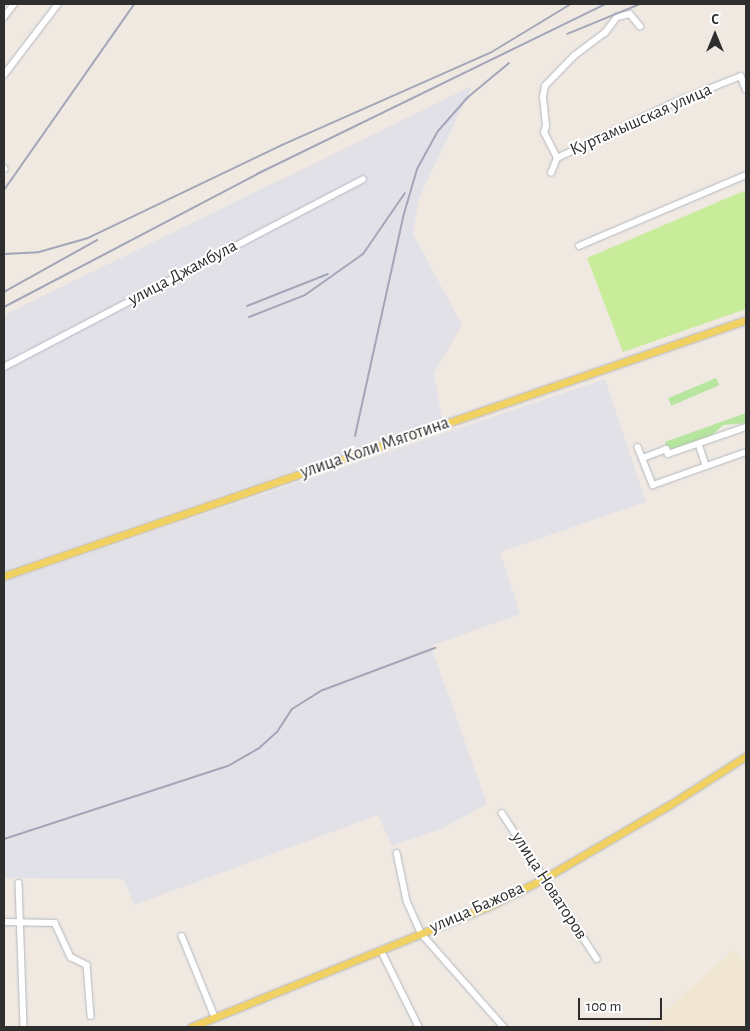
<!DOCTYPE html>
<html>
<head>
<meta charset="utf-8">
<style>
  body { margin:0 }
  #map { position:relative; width:750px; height:1031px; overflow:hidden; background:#efe9e1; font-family:"Alegreya Sans",sans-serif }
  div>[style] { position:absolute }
  .industrial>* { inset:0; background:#e3e1e8 }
  .education>* { inset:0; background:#f0e6d1 }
  .green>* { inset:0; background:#b6e59e; transform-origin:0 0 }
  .pitch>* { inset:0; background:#c9ec9a }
  .roads { filter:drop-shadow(0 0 1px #b4b7c1) drop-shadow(0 0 1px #b4b7c1) }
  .minor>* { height:5.5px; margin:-2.75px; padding:0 2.75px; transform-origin:2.75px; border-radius:2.75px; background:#fff }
  .major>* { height:7px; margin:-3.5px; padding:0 3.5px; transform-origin:3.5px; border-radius:3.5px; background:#f2d163 }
  .rail>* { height:2px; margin:-1px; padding:0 1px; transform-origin:1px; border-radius:1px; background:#a3a6b8 }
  span { translate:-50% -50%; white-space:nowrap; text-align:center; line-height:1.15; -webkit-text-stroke:4px #fff; paint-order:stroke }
  .street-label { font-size:18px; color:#2e2e2e }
  .frame { position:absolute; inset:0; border:5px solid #2e2e2e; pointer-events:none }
  .north { position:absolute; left:690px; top:10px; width:50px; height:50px; -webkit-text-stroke:4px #fff; paint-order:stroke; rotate:0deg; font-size:14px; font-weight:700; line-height:20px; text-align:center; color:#2e2e2e }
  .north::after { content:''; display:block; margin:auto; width:18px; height:22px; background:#2e2e2e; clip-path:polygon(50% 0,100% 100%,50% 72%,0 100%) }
  .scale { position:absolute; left:578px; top:998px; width:84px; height:22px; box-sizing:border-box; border:2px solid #2e2e2e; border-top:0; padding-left:6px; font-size:15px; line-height:18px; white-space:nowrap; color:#2e2e2e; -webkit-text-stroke:4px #fff; paint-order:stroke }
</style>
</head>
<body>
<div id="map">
  <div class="industrial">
    <i style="clip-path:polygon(472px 86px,419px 198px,413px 234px,462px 325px,434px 373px,442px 419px,4px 571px,4px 315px)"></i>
    <i style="clip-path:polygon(605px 379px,646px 502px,500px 552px,520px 614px,431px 646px,487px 804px,441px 829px,392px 846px,378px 815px,134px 905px,124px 879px,4px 878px,4px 582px)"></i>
  </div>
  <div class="education">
    <i style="clip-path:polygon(734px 950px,746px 966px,746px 1027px,649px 1025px)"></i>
  </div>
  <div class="green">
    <i style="left:716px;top:378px;width:8px;height:52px;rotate:67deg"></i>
    <i style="clip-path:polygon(746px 413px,746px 423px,723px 425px,711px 436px,674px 450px,667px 447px,665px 442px)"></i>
  </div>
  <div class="pitch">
    <i style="clip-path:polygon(746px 190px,746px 309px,623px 352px,587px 258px)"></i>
  </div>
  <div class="roads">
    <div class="minor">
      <i style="left:4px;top:17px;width:16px;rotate:-52deg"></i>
      <i style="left:4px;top:75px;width:89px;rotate:-52.7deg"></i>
      <i style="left:557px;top:158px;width:28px;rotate:-117deg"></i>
      <i style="left:544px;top:133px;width:7px;rotate:-74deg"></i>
      <i style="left:546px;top:126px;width:29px;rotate:-96deg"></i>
      <i style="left:543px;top:97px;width:11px;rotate:-80deg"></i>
      <i style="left:545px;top:86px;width:42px;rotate:-46deg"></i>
      <i style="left:574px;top:56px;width:39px;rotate:-37deg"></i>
      <i style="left:605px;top:33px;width:20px;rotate:-53deg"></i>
      <i style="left:617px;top:17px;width:13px;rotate:-13deg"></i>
      <i style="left:630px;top:14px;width:16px;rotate:50deg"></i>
      <i style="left:4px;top:168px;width:1px;rotate:45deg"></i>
      <i style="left:551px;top:173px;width:16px;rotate:-68deg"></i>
      <i style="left:557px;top:158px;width:126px;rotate:-25.3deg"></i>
      <i style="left:671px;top:104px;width:75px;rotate:-21.8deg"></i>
      <i style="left:741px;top:76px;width:14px;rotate:69deg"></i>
      <i style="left:579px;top:246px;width:181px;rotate:-23deg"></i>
      <i style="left:4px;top:367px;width:405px;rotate:-27.6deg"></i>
      <i style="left:699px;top:444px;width:23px;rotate:72deg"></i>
      <i style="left:638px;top:447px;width:41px;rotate:68.5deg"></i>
      <i style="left:653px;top:485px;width:99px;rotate:-19.5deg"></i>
      <i style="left:643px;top:458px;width:25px;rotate:-21deg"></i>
      <i style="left:666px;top:449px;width:5px;rotate:68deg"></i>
      <i style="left:668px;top:454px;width:83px;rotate:-19.1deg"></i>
      <i style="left:502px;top:813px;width:174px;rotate:56.9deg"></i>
      <i style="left:397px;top:853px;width:49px;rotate:78.2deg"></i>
      <i style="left:407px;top:901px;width:35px;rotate:66deg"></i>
      <i style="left:421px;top:933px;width:125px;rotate:48.6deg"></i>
      <i style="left:19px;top:883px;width:144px;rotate:88deg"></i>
      <i style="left:4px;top:922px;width:51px;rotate:1.1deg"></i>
      <i style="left:55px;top:923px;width:38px;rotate:65deg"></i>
      <i style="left:71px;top:957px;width:18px;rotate:27deg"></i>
      <i style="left:87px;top:965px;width:51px;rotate:85.5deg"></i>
      <i style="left:182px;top:936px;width:87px;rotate:67.8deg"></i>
      <i style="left:381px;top:950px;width:86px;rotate:63.7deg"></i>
    </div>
    <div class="major">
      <i style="left:4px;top:576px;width:785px;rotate:-19.04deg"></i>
      <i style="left:191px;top:1027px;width:319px;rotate:-22.1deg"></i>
      <i style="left:487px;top:907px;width:63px;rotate:-26.6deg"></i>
      <i style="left:543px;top:879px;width:148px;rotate:-30.4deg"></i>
      <i style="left:671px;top:804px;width:89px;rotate:-32.6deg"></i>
    </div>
  </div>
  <div class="rail">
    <i style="left:567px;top:34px;width:79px;rotate:-22.3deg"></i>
    <i style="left:4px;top:190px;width:227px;rotate:-55deg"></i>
    <i style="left:4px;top:254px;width:35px;rotate:-3deg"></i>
    <i style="left:39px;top:252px;width:51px;rotate:-15.9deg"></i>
    <i style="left:88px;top:238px;width:215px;rotate:-25.6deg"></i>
    <i style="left:282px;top:145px;width:227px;rotate:-23.9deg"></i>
    <i style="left:490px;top:53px;width:95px;rotate:-31.2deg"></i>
    <i style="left:4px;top:292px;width:107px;rotate:-29.2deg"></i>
    <i style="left:247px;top:306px;width:87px;rotate:-21.6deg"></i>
    <i style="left:4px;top:307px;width:286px;rotate:-27.7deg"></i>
    <i style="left:257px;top:174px;width:388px;rotate:-26deg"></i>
    <i style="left:249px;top:317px;width:60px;rotate:-21.4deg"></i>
    <i style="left:305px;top:295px;width:71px;rotate:-35.3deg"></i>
    <i style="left:363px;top:254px;width:74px;rotate:-55.5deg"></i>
    <i style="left:355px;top:436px;width:224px;rotate:-77.6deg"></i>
    <i style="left:403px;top:217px;width:50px;rotate:-73.7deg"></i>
    <i style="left:417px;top:169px;width:43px;rotate:-61.1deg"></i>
    <i style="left:438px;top:131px;width:45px;rotate:-48.6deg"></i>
    <i style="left:468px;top:97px;width:53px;rotate:-39.7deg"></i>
    <i style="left:4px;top:839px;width:236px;rotate:-18.1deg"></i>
    <i style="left:228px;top:766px;width:34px;rotate:-30deg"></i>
    <i style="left:258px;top:749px;width:25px;rotate:-42deg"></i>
    <i style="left:277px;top:732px;width:27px;rotate:-57deg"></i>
    <i style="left:292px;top:709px;width:36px;rotate:-32deg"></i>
    <i style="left:323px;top:690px;width:120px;rotate:-20.6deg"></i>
  </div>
  <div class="street-label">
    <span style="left:641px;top:120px;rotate:-24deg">Куртамышская улица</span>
    <span style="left:183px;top:273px;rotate:-28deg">улица Джамбула</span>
    <span style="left:375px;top:448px;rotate:-19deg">улица Коли Мяготина</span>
    <span style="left:549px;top:886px;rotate:57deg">улица Новаторов</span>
    <span style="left:477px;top:908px;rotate:-24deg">улица Бажова</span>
  </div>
  <div class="frame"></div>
  <div class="north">С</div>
  <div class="scale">100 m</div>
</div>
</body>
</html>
